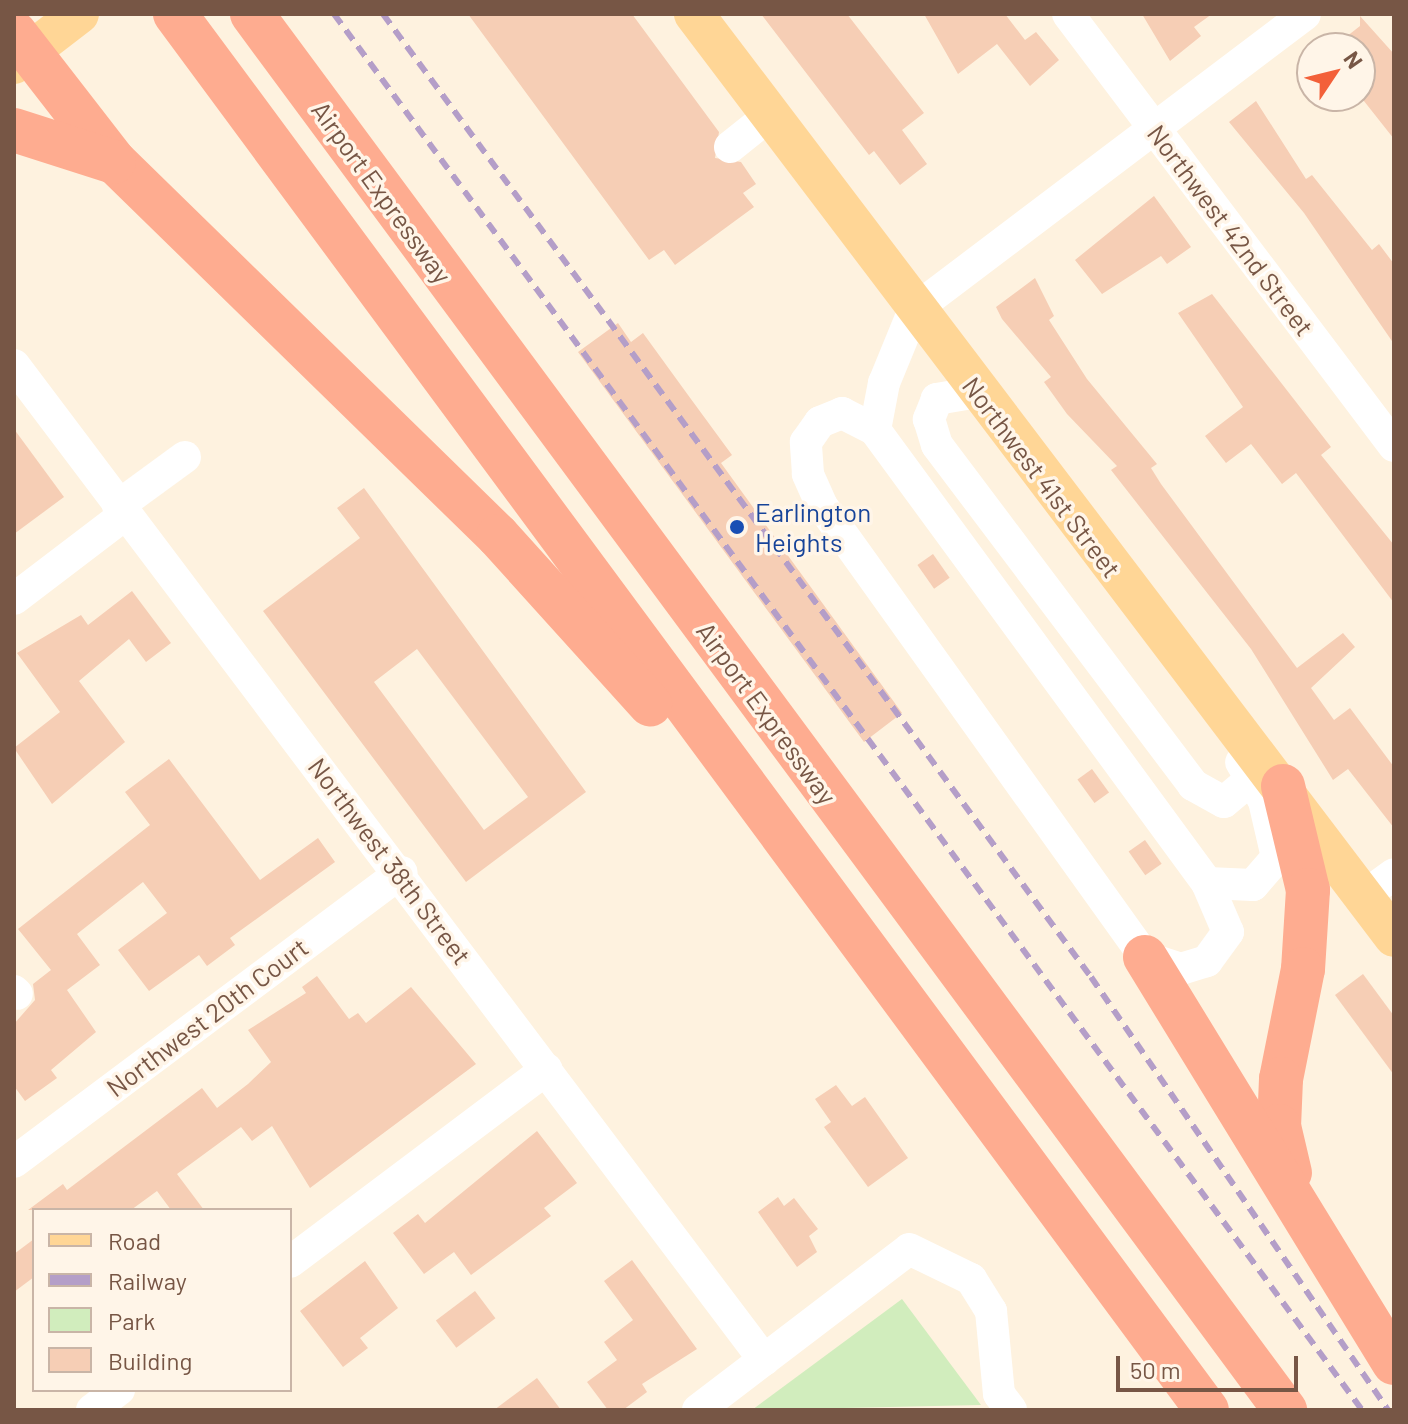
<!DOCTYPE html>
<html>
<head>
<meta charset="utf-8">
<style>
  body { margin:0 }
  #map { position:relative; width:1408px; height:1424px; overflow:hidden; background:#fef2df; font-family:Barlow,sans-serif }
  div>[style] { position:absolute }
  .green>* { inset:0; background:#d1edbd }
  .building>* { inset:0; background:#f6ceb5; transform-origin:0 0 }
  .minor>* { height:32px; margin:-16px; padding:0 16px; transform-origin:16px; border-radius:16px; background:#fff }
  .major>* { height:40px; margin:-20px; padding:0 20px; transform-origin:20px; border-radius:20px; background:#ffd696 }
  .highway>* { height:44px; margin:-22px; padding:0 22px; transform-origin:22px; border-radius:22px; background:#feac90 }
  .rail>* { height:6px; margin-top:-3px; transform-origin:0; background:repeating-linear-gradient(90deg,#b49ec8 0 12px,transparent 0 20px) }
  .dots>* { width:22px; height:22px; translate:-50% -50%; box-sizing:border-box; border:4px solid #fff5e8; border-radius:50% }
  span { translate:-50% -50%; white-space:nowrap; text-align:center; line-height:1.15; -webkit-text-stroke:7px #fff5e8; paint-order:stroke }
  .street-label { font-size:26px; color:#775645 }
  .transit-label { font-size:26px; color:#164399 }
  .left { translate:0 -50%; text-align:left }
  .frame { position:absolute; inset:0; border:16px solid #775645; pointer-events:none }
  .legend { position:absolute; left:32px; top:1208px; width:260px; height:184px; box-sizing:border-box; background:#fff5e8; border:2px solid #c9b5a7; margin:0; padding:10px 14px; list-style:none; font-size:24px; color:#775645 }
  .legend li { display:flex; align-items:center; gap:16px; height:40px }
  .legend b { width:40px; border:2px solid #c9b5a7 }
  .north { position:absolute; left:1296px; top:32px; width:80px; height:80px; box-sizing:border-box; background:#fff5e8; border:2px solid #c9b5a7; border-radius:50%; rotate:55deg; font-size:22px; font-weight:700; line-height:32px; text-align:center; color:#775645 }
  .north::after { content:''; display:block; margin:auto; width:28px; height:36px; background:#f36039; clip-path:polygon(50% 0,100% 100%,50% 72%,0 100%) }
  .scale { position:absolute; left:1116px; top:1356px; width:182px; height:36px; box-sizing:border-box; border:4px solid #775645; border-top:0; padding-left:10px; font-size:24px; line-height:28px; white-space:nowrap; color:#775645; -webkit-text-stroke:6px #fff5e8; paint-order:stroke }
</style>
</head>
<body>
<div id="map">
  <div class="green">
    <i style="clip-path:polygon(902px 1299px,981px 1405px,752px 1410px)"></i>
  </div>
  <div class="building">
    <i style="clip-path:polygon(468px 14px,632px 14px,719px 132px,715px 158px,741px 162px,756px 184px,743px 193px,754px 207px,675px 265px,664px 250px,649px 260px)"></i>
    <i style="clip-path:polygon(761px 14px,847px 14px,924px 113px,902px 130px,927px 164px,900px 185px,874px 151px,869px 155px)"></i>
    <i style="clip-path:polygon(924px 14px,1005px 14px,1025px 40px,1036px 32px,1059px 60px,1030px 86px,997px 44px,958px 74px)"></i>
    <i style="clip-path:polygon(1142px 14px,1212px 14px,1194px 27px,1201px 36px,1170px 61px)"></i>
    <i style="clip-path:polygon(1360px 16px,1394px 54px,1394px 139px,1360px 96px,1360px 48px,1332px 48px,1360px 26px)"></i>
    <i style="clip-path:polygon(1256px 101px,1306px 179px,1312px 175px,1372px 250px,1379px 244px,1394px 264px,1394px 344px,1304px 213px,1229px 122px)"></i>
    <i style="clip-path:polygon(1154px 196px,1191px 247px,1167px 264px,1161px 256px,1102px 294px,1075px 260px)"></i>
    <i style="clip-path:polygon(1035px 278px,1054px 316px,1049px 320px,1087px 379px,1157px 464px,1151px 468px,1161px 484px,1297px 668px,1343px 633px,1355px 647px,1311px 688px,1334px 720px,1350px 708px,1394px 767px,1394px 828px,1348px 769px,1333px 780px,1251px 649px,1111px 470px,1117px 466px,1067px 414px,1044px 382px,1051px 377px,1002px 319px,996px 307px)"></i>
    <i style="clip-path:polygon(1212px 294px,1331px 447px,1321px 455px,1394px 545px,1394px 603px,1296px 473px,1282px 484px,1251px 444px,1226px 463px,1205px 436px,1243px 407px,1178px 313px)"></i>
    <i style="clip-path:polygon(618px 323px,631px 342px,643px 333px,688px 395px,732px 455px,721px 463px,902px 713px,864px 742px,578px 352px)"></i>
    <i style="clip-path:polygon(14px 429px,64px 497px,14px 534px)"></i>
    <i style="clip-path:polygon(evenodd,364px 488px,586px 792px,466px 882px,263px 611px,360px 538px,337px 508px,364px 488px,417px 649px,528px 797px,484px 830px,374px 682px,417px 649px)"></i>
    <i style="left:933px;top:554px;width:29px;height:19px;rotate:55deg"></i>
    <i style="clip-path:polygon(132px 591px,171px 643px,146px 662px,129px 639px,79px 681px,125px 742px,52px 804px,14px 748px,60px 712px,17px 653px,81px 615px,88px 625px)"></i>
    <i style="clip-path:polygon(169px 759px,260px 880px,318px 838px,335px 862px,230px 938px,235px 945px,207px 966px,199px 955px,149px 991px,118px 950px,167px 913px,143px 882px,77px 934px,100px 965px,67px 990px,96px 1032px,51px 1070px,57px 1078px,25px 1101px,14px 1086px,14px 1024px,35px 1000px,33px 984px,51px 970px,18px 929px,150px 825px,125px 792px)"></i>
    <i style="left:1092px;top:769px;width:29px;height:18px;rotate:54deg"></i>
    <i style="left:1145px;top:840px;width:29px;height:20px;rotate:55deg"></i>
    <i style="clip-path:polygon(1363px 974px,1394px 1016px,1394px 1075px,1335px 995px)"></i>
    <i style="clip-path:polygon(317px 976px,349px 1019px,358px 1013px,366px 1023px,411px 987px,476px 1064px,310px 1188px,272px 1126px,252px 1141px,241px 1127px,177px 1174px,204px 1210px,171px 1210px,157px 1191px,131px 1210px,28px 1210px,63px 1184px,67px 1190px,202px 1088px,217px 1108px,248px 1084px,271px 1062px,248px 1030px,306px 993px,302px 987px)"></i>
    <i style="clip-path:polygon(836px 1085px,852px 1106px,865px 1097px,908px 1158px,868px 1187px,824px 1127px,831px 1122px,815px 1099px)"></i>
    <i style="clip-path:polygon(537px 1131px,577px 1183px,544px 1208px,551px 1216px,471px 1275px,454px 1252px,424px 1274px,393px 1233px,418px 1214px,425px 1223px)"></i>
    <i style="clip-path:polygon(778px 1197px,784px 1206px,794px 1198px,818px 1229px,809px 1236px,817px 1252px,797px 1267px,758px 1212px)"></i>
    <i style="clip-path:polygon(34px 1239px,34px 1277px,14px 1292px,14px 1254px)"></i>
    <i style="clip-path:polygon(632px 1260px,697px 1349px,642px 1384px,647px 1392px,623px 1410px,608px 1410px,587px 1382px,617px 1360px,604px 1342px,633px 1320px,604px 1281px)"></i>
    <i style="clip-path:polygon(365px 1261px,398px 1308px,360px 1338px,368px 1348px,343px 1367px,300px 1311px)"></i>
    <i style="left:475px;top:1291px;width:34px;height:49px;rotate:53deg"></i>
    <i style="clip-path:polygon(537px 1378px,561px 1410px,494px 1410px)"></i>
  </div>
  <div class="minor">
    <i style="left:1068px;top:14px;width:541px;rotate:52.96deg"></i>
    <i style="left:730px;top:147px;width:51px;rotate:-38.7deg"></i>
    <i style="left:14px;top:365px;width:1246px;rotate:52.99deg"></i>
    <i style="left:978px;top:392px;width:42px;rotate:170.3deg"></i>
    <i style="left:937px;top:399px;width:22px;rotate:112deg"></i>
    <i style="left:929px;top:419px;width:27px;rotate:73deg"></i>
    <i style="left:937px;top:445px;width:426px;rotate:53deg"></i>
    <i style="left:1193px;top:785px;width:35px;rotate:29deg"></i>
    <i style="left:1224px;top:802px;width:35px;rotate:-40deg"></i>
    <i style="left:842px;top:413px;width:37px;rotate:27deg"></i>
    <i style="left:875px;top:430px;width:562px;rotate:53.76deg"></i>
    <i style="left:1207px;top:883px;width:53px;rotate:66.8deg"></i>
    <i style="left:1228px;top:932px;width:36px;rotate:126deg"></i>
    <i style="left:1207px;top:961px;width:27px;rotate:163deg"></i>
    <i style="left:1181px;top:969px;width:38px;rotate:-162deg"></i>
    <i style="left:1145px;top:957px;width:555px;rotate:-125.61deg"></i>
    <i style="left:822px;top:506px;width:35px;rotate:-114deg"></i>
    <i style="left:808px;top:474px;width:32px;rotate:-94deg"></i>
    <i style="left:806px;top:442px;width:24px;rotate:-55deg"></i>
    <i style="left:820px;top:422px;width:24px;rotate:-22deg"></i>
    <i style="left:875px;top:430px;width:48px;rotate:-79.2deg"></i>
    <i style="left:884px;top:383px;width:79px;rotate:-67.7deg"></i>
    <i style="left:914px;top:310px;width:490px;rotate:-37.1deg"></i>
    <i style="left:118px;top:506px;width:83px;rotate:-36.2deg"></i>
    <i style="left:14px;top:599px;width:137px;rotate:-37.3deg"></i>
    <i style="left:1207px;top:883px;width:46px;rotate:2.5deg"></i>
    <i style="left:1253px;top:885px;width:37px;rotate:-49deg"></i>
    <i style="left:1277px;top:857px;width:57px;rotate:-103.1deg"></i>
    <i style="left:1264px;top:801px;width:45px;rotate:-120.5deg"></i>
    <i style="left:1364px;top:896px;width:37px;rotate:-36deg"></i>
    <i style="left:14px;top:991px;width:4px;rotate:45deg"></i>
    <i style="left:14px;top:1162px;width:484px;rotate:-36.8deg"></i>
    <i style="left:290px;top:1262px;width:321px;rotate:-36.9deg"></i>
    <i style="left:92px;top:1410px;width:34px;rotate:-37deg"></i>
    <i style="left:698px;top:1410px;width:265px;rotate:-37.3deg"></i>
    <i style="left:909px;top:1249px;width:69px;rotate:25.8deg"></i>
    <i style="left:971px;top:1279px;width:38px;rotate:58deg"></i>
    <i style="left:991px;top:1311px;width:83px;rotate:84.5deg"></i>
    <i style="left:999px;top:1394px;width:20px;rotate:53deg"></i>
  </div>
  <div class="major">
    <i style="left:694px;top:14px;width:1158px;rotate:52.82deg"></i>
    <i style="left:14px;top:64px;width:82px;rotate:-37.6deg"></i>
  </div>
  <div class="highway">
    <i style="left:175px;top:14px;width:1736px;rotate:53.53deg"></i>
    <i style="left:252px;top:14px;width:1737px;rotate:53.5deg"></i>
    <i style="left:14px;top:32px;width:165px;rotate:52.2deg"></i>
    <i style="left:115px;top:162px;width:535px;rotate:44.32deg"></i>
    <i style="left:498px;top:536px;width:227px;rotate:47.9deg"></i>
    <i style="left:14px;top:130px;width:105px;rotate:17.7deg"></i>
    <i style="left:1283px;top:786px;width:107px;rotate:76.5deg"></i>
    <i style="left:1308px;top:890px;width:79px;rotate:93.6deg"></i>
    <i style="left:1303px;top:969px;width:112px;rotate:101.3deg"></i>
    <i style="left:1281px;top:1079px;width:47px;rotate:92.4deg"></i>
    <i style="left:1279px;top:1126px;width:48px;rotate:76.8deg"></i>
    <i style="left:1145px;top:957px;width:476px;rotate:58.5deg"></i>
  </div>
  <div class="rail">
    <i style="left:334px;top:14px;width:1734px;rotate:53.63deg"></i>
    <i style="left:383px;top:14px;width:1195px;rotate:53.68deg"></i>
    <i style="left:1091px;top:977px;width:525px;rotate:55.55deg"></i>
  </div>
  <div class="dots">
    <i style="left:737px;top:527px;background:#1a4fb4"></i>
  </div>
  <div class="street-label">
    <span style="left:382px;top:192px;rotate:54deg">Airport Expressway</span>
    <span style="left:1231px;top:230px;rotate:53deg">Northwest 42nd Street</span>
    <span style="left:1042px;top:477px;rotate:53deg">Northwest 41st Street</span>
    <span style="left:767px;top:713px;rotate:54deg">Airport Expressway</span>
    <span style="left:390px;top:861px;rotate:53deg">Northwest 38th Street</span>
    <span style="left:207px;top:1017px;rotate:-37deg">Northwest 20th Court</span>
  </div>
  <div class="transit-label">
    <span class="left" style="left:755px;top:527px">Earlington<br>Heights</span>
  </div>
  <div class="frame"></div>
  <ul class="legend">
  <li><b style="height:10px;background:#ffd696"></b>Road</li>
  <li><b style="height:10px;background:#b49ec8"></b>Railway</li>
  <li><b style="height:22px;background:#d1edbd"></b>Park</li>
  <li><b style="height:22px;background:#f6ceb5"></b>Building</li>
  </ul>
  <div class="north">N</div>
  <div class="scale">50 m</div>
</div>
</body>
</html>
